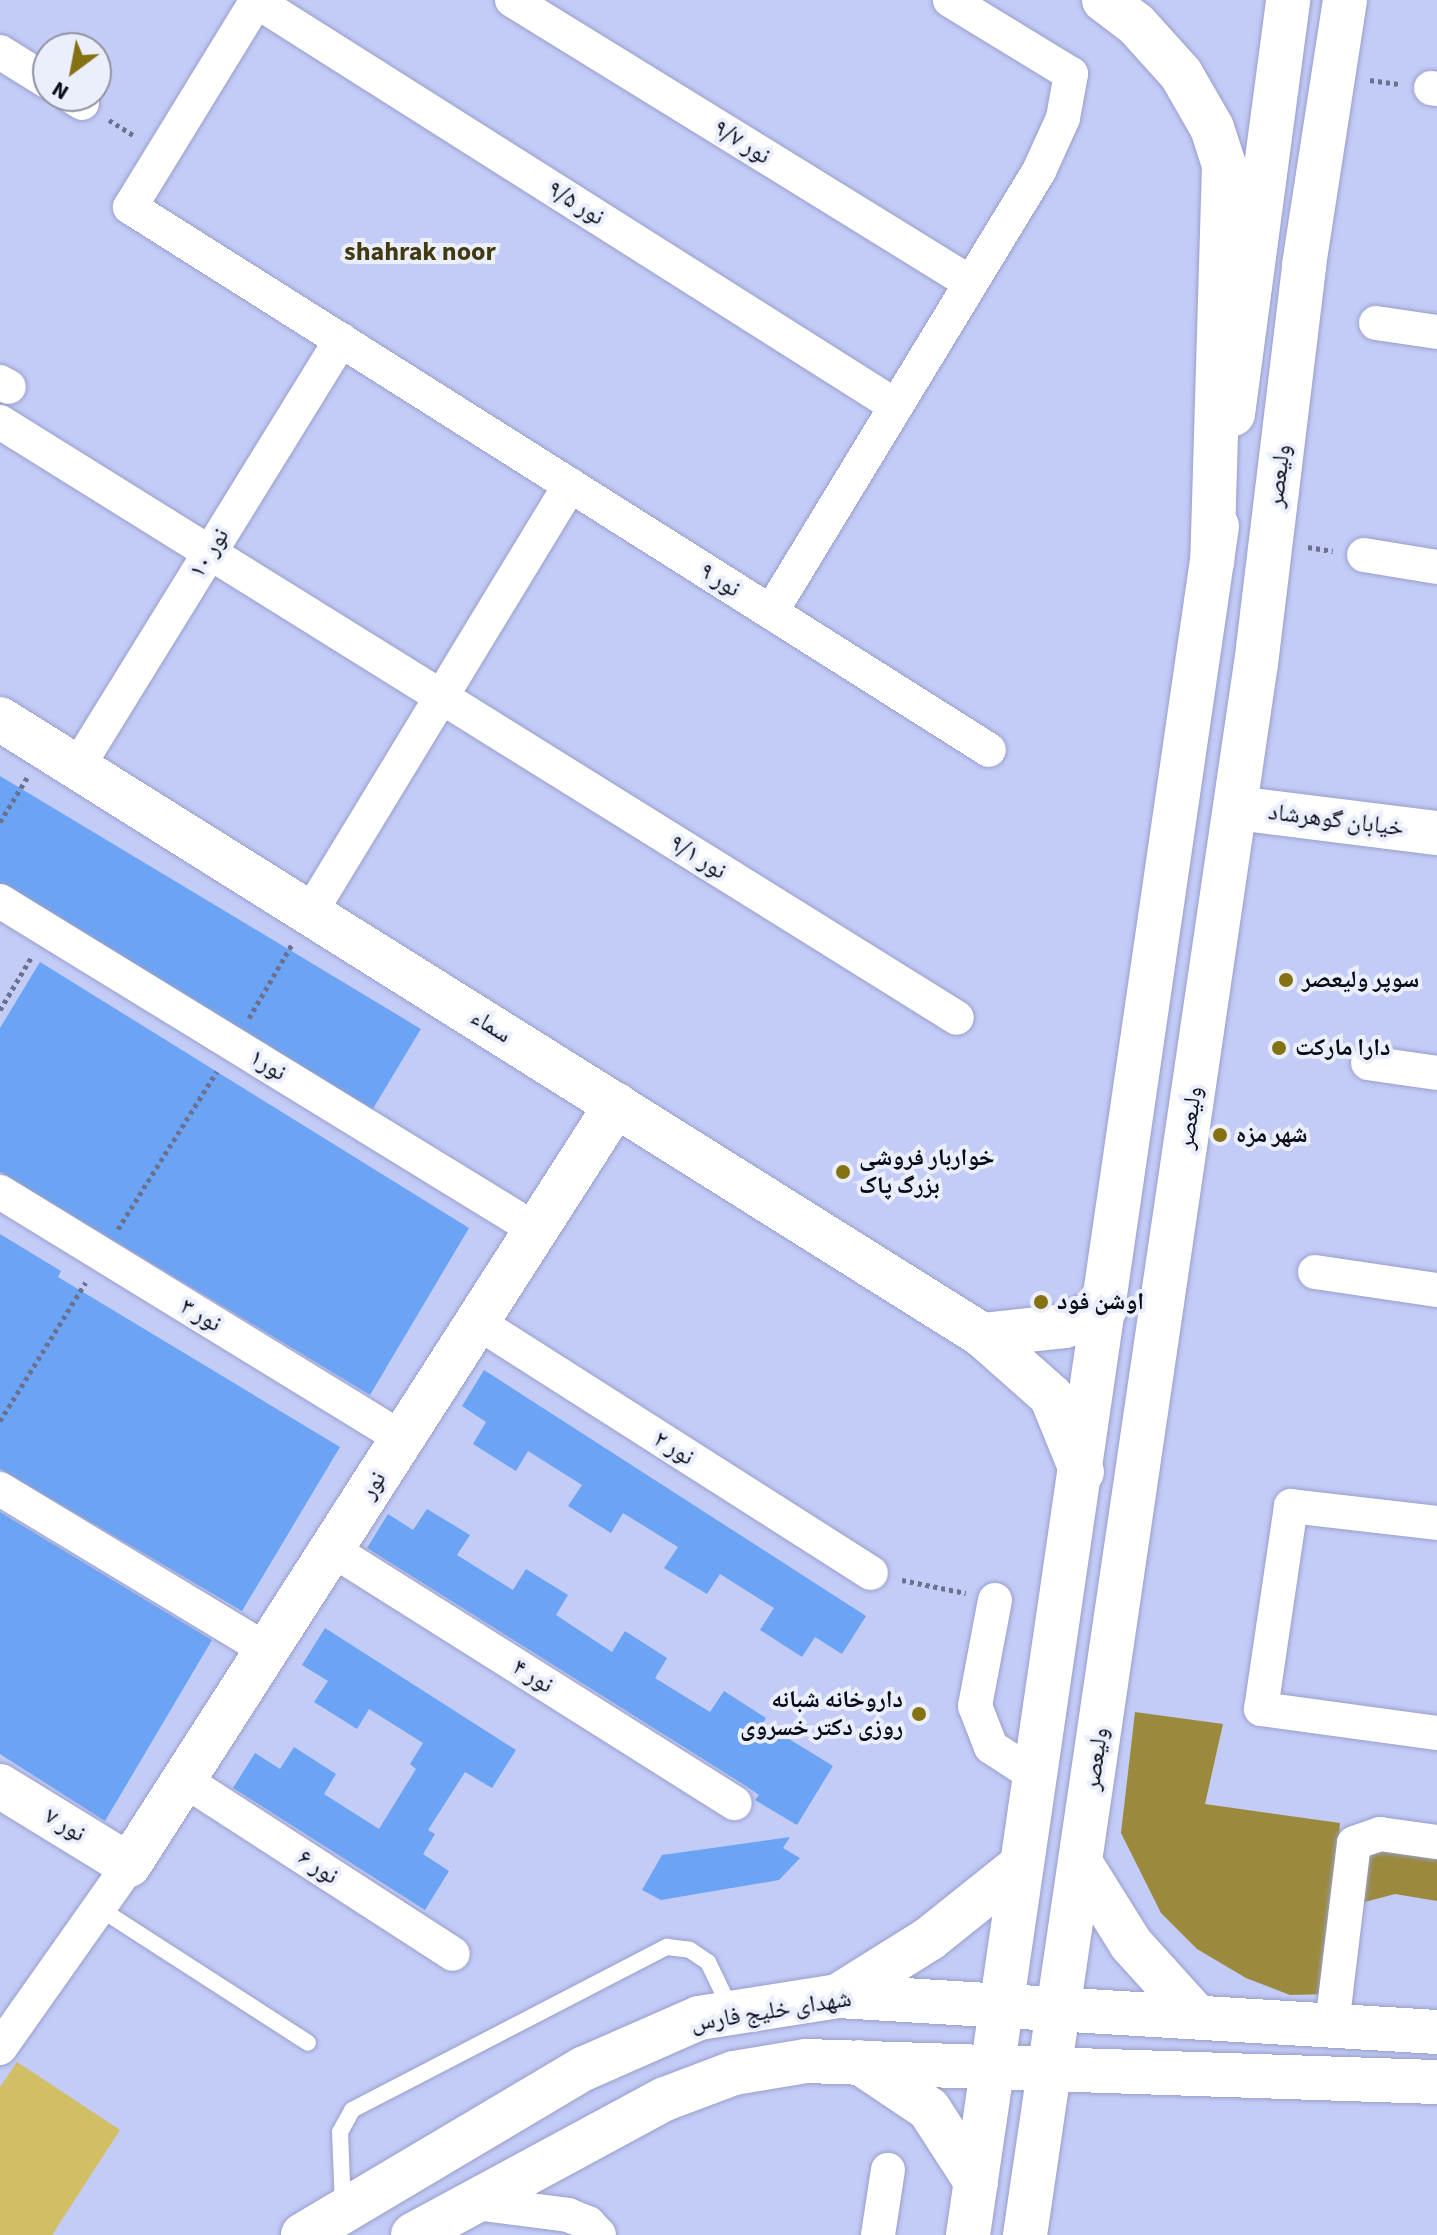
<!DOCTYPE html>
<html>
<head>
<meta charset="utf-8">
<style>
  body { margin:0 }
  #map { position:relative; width:1437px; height:2235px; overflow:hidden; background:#c3cbf7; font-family:"Source Sans 3","Noto Naskh Arabic",sans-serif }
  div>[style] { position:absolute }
  .green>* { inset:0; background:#d2be64 }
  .forest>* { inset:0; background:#9b8a3e }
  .building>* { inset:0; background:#6ba4f4; transform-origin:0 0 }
  .path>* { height:5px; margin-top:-2.5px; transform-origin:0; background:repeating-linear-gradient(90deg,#6c708f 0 4px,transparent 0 8px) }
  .roads { filter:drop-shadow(0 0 2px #989fca) drop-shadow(0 0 2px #989fca) }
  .lane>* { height:16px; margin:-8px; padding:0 8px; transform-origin:8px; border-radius:8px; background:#fff }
  .street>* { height:34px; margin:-17px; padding:0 17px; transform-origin:17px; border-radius:17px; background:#fff }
  .secondary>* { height:44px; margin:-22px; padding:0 22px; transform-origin:22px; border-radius:22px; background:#fff }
  .primary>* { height:44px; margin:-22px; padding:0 22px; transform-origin:22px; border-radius:22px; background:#fff }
  .dots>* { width:22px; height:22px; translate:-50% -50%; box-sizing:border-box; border:4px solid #ebeefb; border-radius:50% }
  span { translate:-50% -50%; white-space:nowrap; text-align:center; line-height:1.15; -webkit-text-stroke:8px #ebeefb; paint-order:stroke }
  .street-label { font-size:24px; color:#090a19 }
  .poi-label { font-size:24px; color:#090a19; font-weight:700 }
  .left { translate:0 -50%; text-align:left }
  .right { translate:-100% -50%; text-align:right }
  .neighbourhood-label { font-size:26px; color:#42390f; font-weight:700 }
  .north { position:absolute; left:32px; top:32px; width:80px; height:80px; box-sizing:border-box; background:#ebeefb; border:2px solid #9193a1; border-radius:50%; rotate:212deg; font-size:22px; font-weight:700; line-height:32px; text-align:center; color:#090a19 }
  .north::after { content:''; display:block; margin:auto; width:28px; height:36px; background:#847111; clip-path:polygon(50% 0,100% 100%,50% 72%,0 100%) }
</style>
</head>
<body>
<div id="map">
  <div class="green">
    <i style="clip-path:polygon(17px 2062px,120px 2130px,52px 2235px,0 2235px,0 2087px)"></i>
  </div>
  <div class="forest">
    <i style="clip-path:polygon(1135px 1712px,1223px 1724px,1205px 1804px,1340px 1823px,1328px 1994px,1290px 1995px,1246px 1978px,1197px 1949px,1161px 1913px,1121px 1833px)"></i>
    <i style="clip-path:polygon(1370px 1843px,1437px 1850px,1437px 1901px,1395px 1894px,1361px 1903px)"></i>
  </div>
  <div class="building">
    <i style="left:0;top:776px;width:491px;height:105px;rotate:31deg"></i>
    <i style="clip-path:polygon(40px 962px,469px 1228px,370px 1395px,0 1172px,0 1028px)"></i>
    <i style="clip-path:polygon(0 1234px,61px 1271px,58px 1277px,340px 1447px,242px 1611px,0 1469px)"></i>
    <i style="clip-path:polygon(484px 1370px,866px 1616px,842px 1654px,815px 1637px,802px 1657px,760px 1630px,774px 1608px,720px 1574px,707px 1594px,664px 1568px,678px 1547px,623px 1513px,611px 1533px,568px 1506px,582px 1485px,528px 1451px,516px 1471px,473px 1444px,486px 1422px,462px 1406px)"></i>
    <i style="clip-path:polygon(427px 1509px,470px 1535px,457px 1555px,513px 1590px,526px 1569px,568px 1595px,556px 1615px,612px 1652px,625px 1631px,667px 1658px,655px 1678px,710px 1712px,724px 1691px,766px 1718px,763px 1723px,833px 1766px,797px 1825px,755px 1800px,759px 1795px,746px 1786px,367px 1548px,388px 1514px,413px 1530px)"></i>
    <i style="clip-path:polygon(0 1512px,212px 1640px,105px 1821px,0 1754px)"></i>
    <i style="clip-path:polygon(325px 1628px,516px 1750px,492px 1788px,465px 1772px,428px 1830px,435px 1834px,423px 1854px,449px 1871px,425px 1910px,233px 1788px,255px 1753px,280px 1769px,294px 1747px,336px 1774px,324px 1794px,379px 1829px,416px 1769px,410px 1764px,423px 1743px,369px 1709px,357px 1729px,314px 1702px,328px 1681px,302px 1665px)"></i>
    <i style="clip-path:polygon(790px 1837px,783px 1848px,800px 1858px,779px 1880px,661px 1900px,642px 1890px,662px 1855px)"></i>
  </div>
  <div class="path">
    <i style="left:1370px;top:80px;width:30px;rotate:8deg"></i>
    <i style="left:109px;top:120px;width:31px;rotate:32deg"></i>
    <i style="left:1308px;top:547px;width:25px;rotate:9deg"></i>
    <i style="left:0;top:822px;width:52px;rotate:-58.5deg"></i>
    <i style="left:0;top:1010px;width:63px;rotate:-59.3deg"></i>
    <i style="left:249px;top:1018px;width:86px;rotate:-59.8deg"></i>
    <i style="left:118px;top:1229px;width:186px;rotate:-57.9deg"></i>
    <i style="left:0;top:1421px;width:163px;rotate:-58.3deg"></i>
    <i style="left:902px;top:1580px;width:65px;rotate:11.5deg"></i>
  </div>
  <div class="roads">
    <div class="lane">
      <i style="left:102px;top:1910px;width:245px;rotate:32.8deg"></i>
      <i style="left:343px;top:2209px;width:77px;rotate:-92.2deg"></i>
      <i style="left:340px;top:2132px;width:25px;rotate:-61deg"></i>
      <i style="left:352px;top:2110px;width:355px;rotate:-27.4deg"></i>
      <i style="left:667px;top:1947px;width:23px;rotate:7deg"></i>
      <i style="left:690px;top:1950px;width:22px;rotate:34deg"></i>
      <i style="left:708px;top:1962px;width:55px;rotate:64.4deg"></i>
    </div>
    <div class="street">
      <i style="left:257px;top:0;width:243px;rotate:121.5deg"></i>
      <i style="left:130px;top:207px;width:1016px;rotate:32.3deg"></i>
      <i style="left:512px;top:0;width:539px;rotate:31.66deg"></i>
      <i style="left:256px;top:1px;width:757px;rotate:32.33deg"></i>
      <i style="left:0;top:52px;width:57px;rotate:32deg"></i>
      <i style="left:1431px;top:88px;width:6px;rotate:9deg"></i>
      <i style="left:71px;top:96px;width:13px;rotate:32deg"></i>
      <i style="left:1376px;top:323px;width:62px;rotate:8.4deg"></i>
      <i style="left:0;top:382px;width:10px;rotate:29deg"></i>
      <i style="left:0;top:422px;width:1127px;rotate:31.91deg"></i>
      <i style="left:1364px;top:555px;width:74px;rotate:9.3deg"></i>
      <i style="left:771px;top:612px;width:516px;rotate:-58.71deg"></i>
      <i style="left:1039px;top:171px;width:58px;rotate:-65.6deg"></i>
      <i style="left:1063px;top:118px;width:45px;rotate:-79.7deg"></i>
      <i style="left:1071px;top:74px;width:142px;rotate:-148.6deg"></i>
      <i style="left:78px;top:766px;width:501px;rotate:-58.31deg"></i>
      <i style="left:0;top:901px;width:629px;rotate:31.54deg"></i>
      <i style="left:310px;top:913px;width:501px;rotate:-58.72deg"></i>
      <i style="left:1368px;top:1063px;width:70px;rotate:8.2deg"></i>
      <i style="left:0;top:1192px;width:471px;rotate:31.5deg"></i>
      <i style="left:1315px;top:1272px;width:123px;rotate:8.4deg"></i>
      <i style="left:477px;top:1322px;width:467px;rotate:32.5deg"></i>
      <i style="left:0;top:1489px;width:312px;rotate:31.1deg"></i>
      <i style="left:1437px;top:1523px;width:147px;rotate:-173.4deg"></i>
      <i style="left:1291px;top:1506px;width:205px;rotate:98.4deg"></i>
      <i style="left:1261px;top:1709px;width:178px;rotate:7.8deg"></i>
      <i style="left:331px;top:1549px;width:477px;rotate:32.2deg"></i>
      <i style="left:995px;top:1600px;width:108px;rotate:100.7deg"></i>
      <i style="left:975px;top:1706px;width:44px;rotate:68.7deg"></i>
      <i style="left:991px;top:1747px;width:51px;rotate:33.1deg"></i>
      <i style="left:184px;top:1780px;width:320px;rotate:32.9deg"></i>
      <i style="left:1332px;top:2025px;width:183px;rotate:-83.1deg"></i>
      <i style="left:1354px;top:1843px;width:28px;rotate:-19deg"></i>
      <i style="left:1380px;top:1834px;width:58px;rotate:8deg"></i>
      <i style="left:0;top:2048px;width:224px;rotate:-54.8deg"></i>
      <i style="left:467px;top:2202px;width:102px;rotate:7.3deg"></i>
      <i style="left:568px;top:2215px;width:22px;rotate:22deg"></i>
      <i style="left:588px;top:2223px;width:16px;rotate:47deg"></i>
      <i style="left:878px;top:2235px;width:66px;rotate:-81.3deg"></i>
    </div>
    <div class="secondary">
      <i style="left:1233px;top:414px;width:418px;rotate:-82.4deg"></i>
      <i style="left:0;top:719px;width:1159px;rotate:32.1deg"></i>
      <i style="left:982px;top:1335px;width:92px;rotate:41.5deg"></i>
      <i style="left:1051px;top:1396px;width:82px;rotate:67.8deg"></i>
      <i style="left:1236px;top:808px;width:203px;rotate:7.1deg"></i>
      <i style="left:982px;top:1335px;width:83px;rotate:-6.2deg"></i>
      <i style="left:1065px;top:1326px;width:45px;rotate:-24.9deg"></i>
      <i style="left:0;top:1786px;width:151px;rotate:31.5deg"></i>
      <i style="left:129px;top:1865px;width:903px;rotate:-57.35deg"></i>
      <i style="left:1081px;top:1864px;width:94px;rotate:58deg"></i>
      <i style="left:1131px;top:1944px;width:97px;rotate:47.9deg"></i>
      <i style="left:838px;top:1996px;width:107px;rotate:-32.1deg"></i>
      <i style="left:929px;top:1939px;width:115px;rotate:-38.7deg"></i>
      <i style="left:859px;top:2062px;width:84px;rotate:33.9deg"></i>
      <i style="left:929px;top:2109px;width:87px;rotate:57.2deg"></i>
      <i style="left:303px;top:2235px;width:326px;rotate:-30.7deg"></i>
      <i style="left:583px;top:2069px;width:127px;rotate:-23.7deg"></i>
      <i style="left:699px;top:2018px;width:141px;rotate:-9deg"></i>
      <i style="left:838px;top:1996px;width:600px;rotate:3.44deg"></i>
      <i style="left:413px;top:2235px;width:286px;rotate:-28.4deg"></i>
      <i style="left:665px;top:2099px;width:74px;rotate:-20.6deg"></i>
      <i style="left:734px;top:2073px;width:73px;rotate:-9.5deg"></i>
      <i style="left:806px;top:2061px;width:631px;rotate:1.91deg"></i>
      <i style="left:968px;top:2235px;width:1727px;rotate:-81.71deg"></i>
      <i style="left:1025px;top:2235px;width:1588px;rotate:-81.64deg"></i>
      <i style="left:1256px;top:664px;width:402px;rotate:-83.1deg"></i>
      <i style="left:1304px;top:265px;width:268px;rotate:-81.2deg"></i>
    </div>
    <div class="primary">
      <i style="left:1104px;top:0;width:40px;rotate:37deg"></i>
      <i style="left:1136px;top:24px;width:67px;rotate:48deg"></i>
      <i style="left:1181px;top:74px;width:62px;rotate:60.1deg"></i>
      <i style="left:1212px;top:128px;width:39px;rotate:72deg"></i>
      <i style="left:1224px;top:165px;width:397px;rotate:91.7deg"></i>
    </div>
  </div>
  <div class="dots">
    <i style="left:1286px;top:980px;background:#847111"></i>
    <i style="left:1279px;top:1048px;background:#847111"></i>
    <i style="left:1220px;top:1135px;background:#847111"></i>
    <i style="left:843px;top:1172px;background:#847111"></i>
    <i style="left:1041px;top:1302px;background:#847111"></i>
    <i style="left:919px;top:1714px;background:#847111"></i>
  </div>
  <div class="street-label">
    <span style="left:742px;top:142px;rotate:32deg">نور ۹/۷</span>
    <span style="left:576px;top:203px;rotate:32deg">نور ۹/۵</span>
    <span style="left:1279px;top:476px;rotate:-83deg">ولیعصر</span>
    <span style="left:209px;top:553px;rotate:-58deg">نور ۱۰</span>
    <span style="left:720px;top:580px;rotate:32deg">نور ۹</span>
    <span style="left:1336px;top:820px;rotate:7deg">خیابان گوهرشاد</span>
    <span style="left:698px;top:857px;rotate:32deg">نور ۹/۱</span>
    <span style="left:491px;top:1026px;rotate:32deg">سماء</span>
    <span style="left:268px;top:1065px;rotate:32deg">نور۱</span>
    <span style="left:1190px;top:1118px;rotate:-82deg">ولیعصر</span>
    <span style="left:201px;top:1315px;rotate:31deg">نور ۳</span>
    <span style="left:674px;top:1448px;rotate:33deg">نور ۲</span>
    <span style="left:373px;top:1485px;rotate:-57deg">نور</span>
    <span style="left:533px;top:1676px;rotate:32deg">نور ۴</span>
    <span style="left:1096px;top:1759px;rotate:-82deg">ولیعصر</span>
    <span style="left:65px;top:1825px;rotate:31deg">نور ۷</span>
    <span style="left:318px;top:1867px;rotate:33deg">نور ۶</span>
    <span style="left:771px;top:2011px;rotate:-9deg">شهدای خلیج فارس</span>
  </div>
  <div class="poi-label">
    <span class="left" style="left:1302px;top:980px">سوپر ولیعصر</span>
    <span class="left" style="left:1295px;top:1048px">دارا مارکت</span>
    <span class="left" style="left:1236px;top:1135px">شهر مزه</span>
    <span class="left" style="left:859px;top:1172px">خواربار فروشی<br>بزرگ پاک</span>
    <span class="left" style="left:1057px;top:1302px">اوشن فود</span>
    <span class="right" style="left:903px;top:1714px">داروخانه شبانه<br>روزی دکتر خسروی</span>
  </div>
  <div class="neighbourhood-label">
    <span style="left:420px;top:252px">shahrak noor</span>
  </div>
  <div class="north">N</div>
</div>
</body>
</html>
